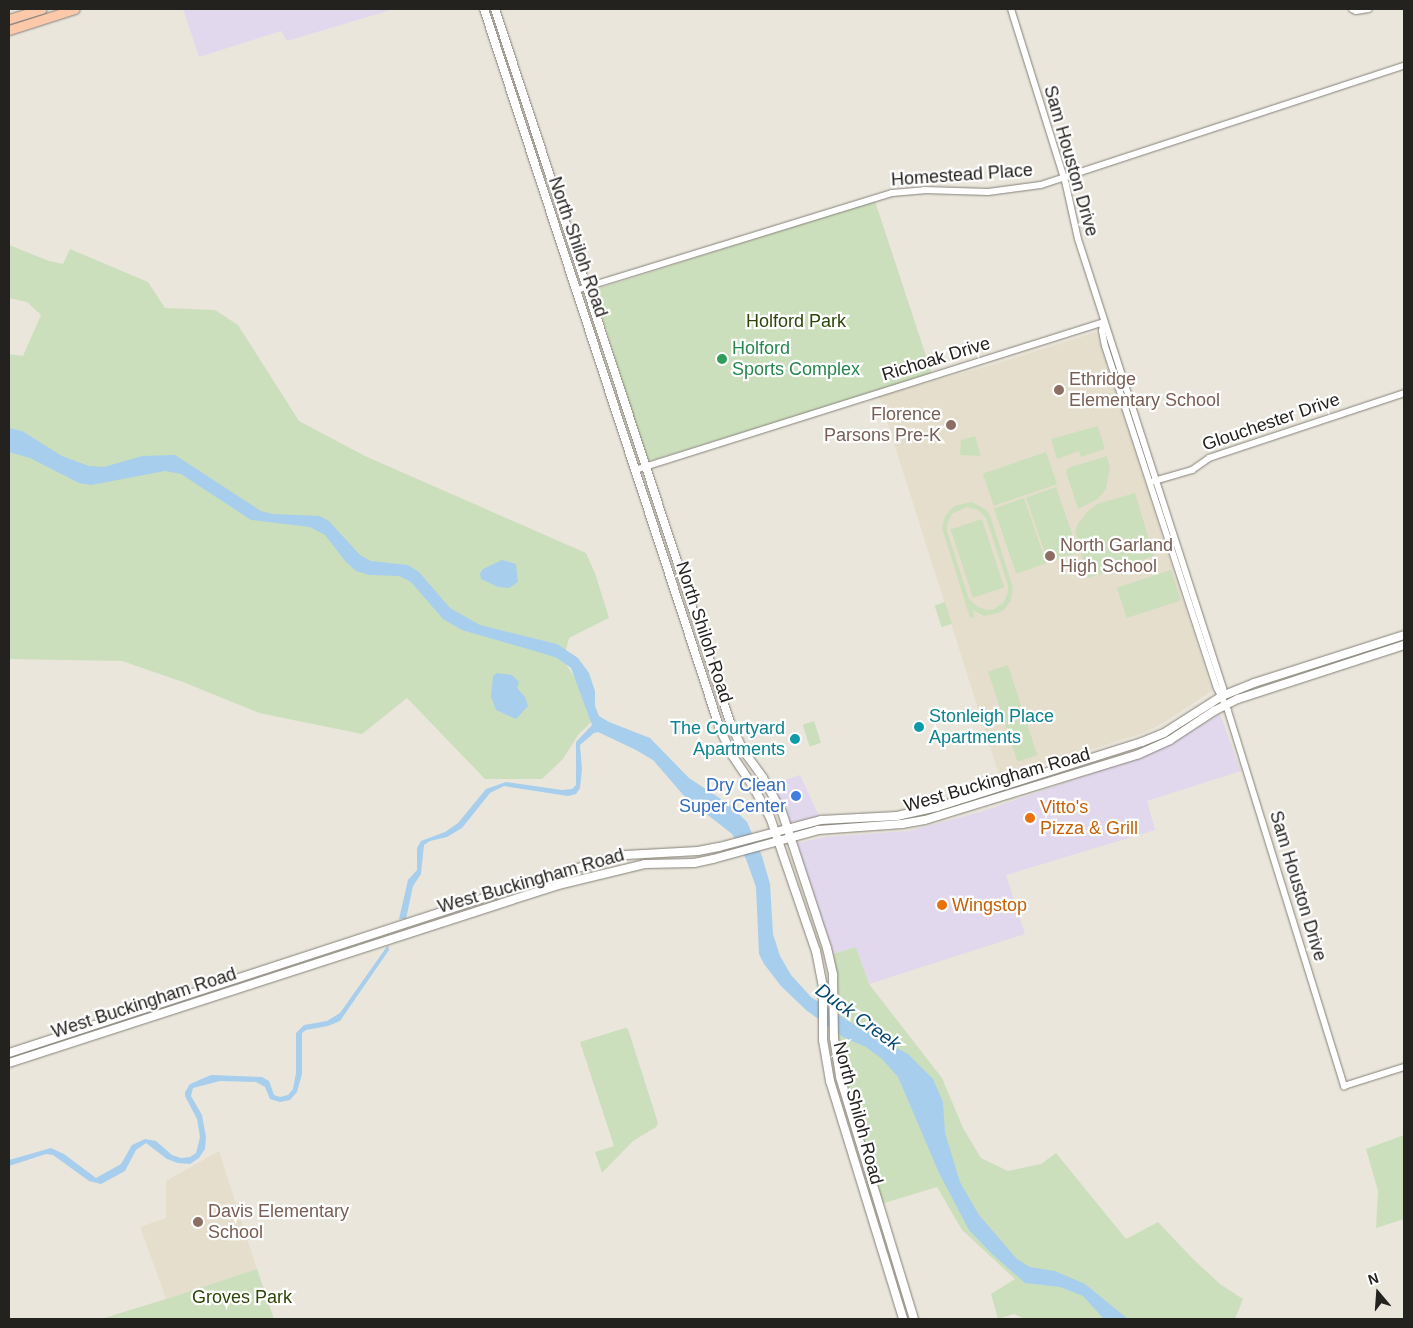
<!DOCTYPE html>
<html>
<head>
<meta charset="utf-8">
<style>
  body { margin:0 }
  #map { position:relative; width:1413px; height:1328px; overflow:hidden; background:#eae6dc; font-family:Helvetica,sans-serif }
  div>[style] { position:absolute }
  .commercial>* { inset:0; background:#e2d8ed }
  .built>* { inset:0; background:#e5decc }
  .green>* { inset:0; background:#ccdfbc; transform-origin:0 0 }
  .water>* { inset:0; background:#a7ceed }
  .roads { filter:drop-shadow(0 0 1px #858178) drop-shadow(0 0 1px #858178) }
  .tertiary>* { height:6px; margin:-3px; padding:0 3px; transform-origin:3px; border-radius:3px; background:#fff }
  .secondary>* { height:8px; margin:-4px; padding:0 4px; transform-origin:4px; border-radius:4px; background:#fff }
  .primary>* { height:9px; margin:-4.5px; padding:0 4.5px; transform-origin:4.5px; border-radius:4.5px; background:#fbc8aa }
  .dots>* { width:14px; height:14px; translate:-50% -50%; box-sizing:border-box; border:2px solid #fff; border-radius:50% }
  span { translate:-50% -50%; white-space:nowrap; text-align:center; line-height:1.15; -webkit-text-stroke:4.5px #fff; paint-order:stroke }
  .street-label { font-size:18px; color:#24221f }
  .park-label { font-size:18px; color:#2d4608 }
  .leisure-label { font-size:18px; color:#27864d }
  .left { translate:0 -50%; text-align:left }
  .education-label { font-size:18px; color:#785e54 }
  .right { translate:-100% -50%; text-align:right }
  .culture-label { font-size:18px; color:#0d838f }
  .shop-label { font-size:18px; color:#366cbe }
  .food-label { font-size:18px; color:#c56008 }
  .water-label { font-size:19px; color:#054971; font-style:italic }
  .frame { position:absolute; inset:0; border:10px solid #24221f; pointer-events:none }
  .north { position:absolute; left:1353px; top:1268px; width:50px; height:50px; -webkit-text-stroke:4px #fff; paint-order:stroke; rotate:342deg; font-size:14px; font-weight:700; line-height:20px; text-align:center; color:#24221f }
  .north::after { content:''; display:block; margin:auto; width:18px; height:22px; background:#24221f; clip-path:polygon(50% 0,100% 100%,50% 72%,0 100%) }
</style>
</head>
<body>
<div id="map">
  <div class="commercial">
    <i style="clip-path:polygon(183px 9px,394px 9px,287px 41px,281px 31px,199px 57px)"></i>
    <i style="clip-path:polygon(1220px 714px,1241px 771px,1147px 801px,1155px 830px,1006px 875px,1025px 934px,869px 984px,856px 947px,833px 954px,797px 843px,825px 837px,908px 831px,980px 812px,1154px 752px)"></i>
    <i style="clip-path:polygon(800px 775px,819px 816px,789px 823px,770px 785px)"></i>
  </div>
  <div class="built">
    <i style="clip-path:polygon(1096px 332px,1212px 691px,1163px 723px,1144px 733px,1000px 778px,879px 396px,995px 364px)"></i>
    <i style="clip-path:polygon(219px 1151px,257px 1269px,166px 1299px,140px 1227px,166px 1218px,166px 1181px)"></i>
  </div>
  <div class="green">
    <i style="clip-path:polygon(875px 201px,932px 374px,653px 460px,647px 460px,594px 290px)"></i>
    <i style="clip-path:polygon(9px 245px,49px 261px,63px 264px,70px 249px,148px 282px,165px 308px,215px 310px,238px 325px,299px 421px,365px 456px,586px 553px,595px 573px,609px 618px,569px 638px,563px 660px,585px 693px,591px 722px,578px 735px,563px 759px,542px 779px,485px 779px,407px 698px,362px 734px,259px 713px,183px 682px,122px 661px,9px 659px,9px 354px,23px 356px,41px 315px,27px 302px,9px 298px)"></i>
    <i style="clip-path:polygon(1098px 426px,1105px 449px,1081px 457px,1079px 451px,1057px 459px,1051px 439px)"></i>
    <i style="clip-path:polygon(975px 436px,981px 456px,960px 455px,961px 440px)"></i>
    <i style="left:1046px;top:452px;width:34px;height:67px;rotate:71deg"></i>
    <i style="clip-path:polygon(1107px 456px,1110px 468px,1106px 489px,1098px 499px,1078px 509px,1066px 472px,1068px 468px)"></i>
    <i style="left:1056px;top:487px;width:69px;height:32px;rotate:71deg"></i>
    <i style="clip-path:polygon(1135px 493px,1154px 556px,1088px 578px,1075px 532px,1078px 523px,1087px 512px,1097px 504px)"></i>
    <i style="left:1024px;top:498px;width:69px;height:32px;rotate:71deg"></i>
    <i style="clip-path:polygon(evenodd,972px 502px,985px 509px,990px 515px,1013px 588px,1011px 600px,1004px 610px,998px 613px,984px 616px,973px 610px,974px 617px,970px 618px,942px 528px,945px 516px,954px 506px,972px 502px,967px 507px,978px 510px,986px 518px,1008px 585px,1008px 592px,1004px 602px,994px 609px,988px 610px,978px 607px,969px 599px,947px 531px,947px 524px,952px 514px,967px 507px)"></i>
    <i style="left:982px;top:519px;width:72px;height:33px;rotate:72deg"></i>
    <i style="left:1171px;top:570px;width:32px;height:57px;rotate:72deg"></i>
    <i style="left:945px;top:602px;width:23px;height:11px;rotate:72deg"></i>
    <i style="left:1008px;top:665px;width:95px;height:21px;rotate:72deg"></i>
    <i style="left:814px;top:721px;width:23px;height:12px;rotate:72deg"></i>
    <i style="clip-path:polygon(856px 947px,869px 984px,942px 1078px,963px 1128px,981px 1158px,1008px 1171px,1041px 1164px,1056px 1153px,1126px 1239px,1158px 1222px,1193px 1259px,1220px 1284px,1243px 1299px,1235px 1319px,1025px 1319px,1014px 1314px,998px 1319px,991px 1294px,1015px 1279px,962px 1230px,937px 1187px,881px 1204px,841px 1071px,837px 1043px,838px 1002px,833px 954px)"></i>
    <i style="clip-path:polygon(625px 1028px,628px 1029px,658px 1123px,656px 1127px,633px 1141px,602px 1173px,595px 1152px,614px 1146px,580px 1042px)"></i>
    <i style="clip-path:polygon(1404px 1135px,1404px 1219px,1376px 1228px,1378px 1191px,1366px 1149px)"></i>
    <i style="clip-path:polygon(257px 1269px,274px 1319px,101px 1319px,166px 1299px)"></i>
  </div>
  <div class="water">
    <i style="clip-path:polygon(9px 428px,22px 431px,62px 456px,89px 466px,104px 467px,142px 456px,175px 455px,261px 511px,273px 514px,320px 516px,329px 521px,360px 555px,371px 561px,408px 565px,419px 572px,450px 608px,480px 625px,557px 644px,578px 658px,589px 673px,595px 691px,595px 706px,599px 716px,609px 722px,650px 738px,689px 778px,730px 805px,747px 822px,762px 856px,770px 884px,773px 934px,780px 956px,791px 975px,811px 997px,850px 1022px,908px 1054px,933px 1079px,943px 1102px,945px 1133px,960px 1182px,979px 1215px,1017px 1259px,1030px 1267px,1055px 1271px,1085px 1284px,1128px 1319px,1104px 1319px,1083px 1296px,1060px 1287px,1025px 1283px,992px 1254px,969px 1230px,939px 1173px,898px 1077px,882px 1059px,866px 1047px,843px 1037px,806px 1010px,781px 986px,764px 964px,759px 954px,756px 887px,746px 859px,732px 834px,685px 797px,653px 760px,636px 750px,598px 732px,594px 733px,580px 745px,582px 769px,580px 788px,576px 794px,568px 796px,504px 786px,490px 793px,462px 828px,447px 837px,430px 841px,424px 845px,421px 874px,413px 886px,406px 919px,399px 919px,408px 880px,417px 870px,417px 848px,421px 841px,445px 832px,458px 823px,486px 789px,506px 782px,562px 790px,572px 789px,576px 785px,576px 742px,592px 725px,571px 668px,557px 658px,545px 654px,462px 630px,443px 619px,411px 582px,399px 576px,369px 575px,356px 571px,346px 562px,325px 535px,310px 527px,251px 520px,181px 474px,165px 471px,91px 485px,79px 483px,30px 458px,9px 452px)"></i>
    <i style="clip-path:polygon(502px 560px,516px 564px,518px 582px,509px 588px,498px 587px,481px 579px,480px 573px,483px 569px)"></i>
    <i style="clip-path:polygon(497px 673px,512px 675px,519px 682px,517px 688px,525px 697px,528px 706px,516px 719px,496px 710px,491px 697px,493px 676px)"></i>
    <i style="clip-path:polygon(388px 945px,389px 950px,340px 1021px,328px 1026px,306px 1030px,302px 1033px,302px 1074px,297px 1092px,290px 1100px,280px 1102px,270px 1099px,265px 1087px,256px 1082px,220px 1081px,193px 1088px,191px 1096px,202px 1115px,206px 1137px,205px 1149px,199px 1158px,190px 1164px,178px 1163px,167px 1159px,146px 1143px,136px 1150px,125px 1171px,101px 1184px,89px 1181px,53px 1155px,46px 1154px,9px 1166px,9px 1160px,51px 1148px,64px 1154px,96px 1178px,121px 1164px,132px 1145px,145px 1139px,156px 1141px,172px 1155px,181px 1158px,190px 1157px,196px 1153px,200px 1137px,197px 1119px,185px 1096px,185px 1092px,190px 1084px,211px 1075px,262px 1077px,269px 1081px,274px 1095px,280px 1097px,288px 1095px,293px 1089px,296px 1073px,296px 1033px,304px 1025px,327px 1021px,340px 1013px)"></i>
  </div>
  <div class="roads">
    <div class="tertiary">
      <i style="left:1011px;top:9px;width:184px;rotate:72.6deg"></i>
      <i style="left:1066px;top:185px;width:55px;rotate:77.5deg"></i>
      <i style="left:1078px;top:239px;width:473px;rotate:72.1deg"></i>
      <i style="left:1223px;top:689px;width:7px;rotate:98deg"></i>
      <i style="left:1352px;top:9px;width:4px;rotate:27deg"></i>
      <i style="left:1356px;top:11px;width:13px;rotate:-9deg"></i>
      <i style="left:577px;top:290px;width:330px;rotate:-17.1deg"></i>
      <i style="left:892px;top:193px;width:32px;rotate:-5deg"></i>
      <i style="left:924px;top:190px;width:64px;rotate:1.8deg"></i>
      <i style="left:988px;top:192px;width:53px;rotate:-7.5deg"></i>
      <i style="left:1041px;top:185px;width:382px;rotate:-18.2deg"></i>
      <i style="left:1103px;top:322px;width:9px;rotate:96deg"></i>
      <i style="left:1102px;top:331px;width:15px;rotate:79deg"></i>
      <i style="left:1105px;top:346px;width:360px;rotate:71.9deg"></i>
      <i style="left:1217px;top:688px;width:25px;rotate:64deg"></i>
      <i style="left:1228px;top:711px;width:393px;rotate:72.8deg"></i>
      <i style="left:1344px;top:1086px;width:63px;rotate:-17.6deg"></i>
      <i style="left:635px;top:470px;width:491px;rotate:-17.5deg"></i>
      <i style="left:1154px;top:481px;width:40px;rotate:-16deg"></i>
      <i style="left:1192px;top:470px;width:21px;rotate:-35deg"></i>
      <i style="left:1209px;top:458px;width:206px;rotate:-18.4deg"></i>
    </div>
    <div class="secondary">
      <i style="left:484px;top:9px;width:758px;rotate:71.85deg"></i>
      <i style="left:720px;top:729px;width:29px;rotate:65deg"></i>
      <i style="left:732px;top:755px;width:34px;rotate:56deg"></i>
      <i style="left:751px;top:783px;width:39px;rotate:61deg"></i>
      <i style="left:770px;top:817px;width:142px;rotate:71.1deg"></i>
      <i style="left:816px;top:951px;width:36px;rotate:79deg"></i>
      <i style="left:823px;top:986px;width:54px;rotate:90deg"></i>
      <i style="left:823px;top:1040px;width:42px;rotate:80.3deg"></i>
      <i style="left:830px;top:1081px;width:249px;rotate:72.9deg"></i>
      <i style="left:495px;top:9px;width:754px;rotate:71.76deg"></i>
      <i style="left:731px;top:725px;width:28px;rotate:64deg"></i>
      <i style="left:743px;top:750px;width:34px;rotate:54deg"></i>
      <i style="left:763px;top:778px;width:39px;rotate:61deg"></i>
      <i style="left:782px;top:812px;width:143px;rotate:71.7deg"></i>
      <i style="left:827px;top:948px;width:28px;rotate:77deg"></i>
      <i style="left:833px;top:975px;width:63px;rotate:89.1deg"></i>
      <i style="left:834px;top:1038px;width:39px;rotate:81deg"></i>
      <i style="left:840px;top:1077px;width:253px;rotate:73deg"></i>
      <i style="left:9px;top:1053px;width:590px;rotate:-18.07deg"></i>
      <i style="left:570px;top:870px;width:58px;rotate:-15deg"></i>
      <i style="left:626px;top:855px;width:72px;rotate:-3.2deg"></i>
      <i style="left:698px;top:851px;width:21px;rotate:-11deg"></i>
      <i style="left:719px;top:847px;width:106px;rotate:-14.8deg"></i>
      <i style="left:821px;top:820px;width:76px;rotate:-3deg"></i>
      <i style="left:897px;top:816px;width:41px;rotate:-12.7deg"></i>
      <i style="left:937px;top:807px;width:215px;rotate:-17.6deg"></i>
      <i style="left:1142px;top:742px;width:24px;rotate:-22deg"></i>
      <i style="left:1164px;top:733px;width:69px;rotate:-32.5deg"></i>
      <i style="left:1222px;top:696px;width:35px;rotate:-22deg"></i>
      <i style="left:1254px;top:683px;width:157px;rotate:-17.7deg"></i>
      <i style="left:9px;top:1063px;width:577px;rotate:-17.96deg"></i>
      <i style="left:558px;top:885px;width:89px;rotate:-13.6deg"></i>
      <i style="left:645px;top:864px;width:49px;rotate:-1.2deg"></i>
      <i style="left:694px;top:863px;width:19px;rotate:-12deg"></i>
      <i style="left:713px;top:859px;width:109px;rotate:-15.4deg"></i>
      <i style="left:818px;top:830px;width:84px;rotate:-4.1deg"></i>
      <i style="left:902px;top:824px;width:23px;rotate:-10deg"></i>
      <i style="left:925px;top:820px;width:224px;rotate:-17.1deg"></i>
      <i style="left:1139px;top:754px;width:34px;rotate:-24deg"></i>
      <i style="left:1170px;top:740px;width:53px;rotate:-33.4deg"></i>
      <i style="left:1214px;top:711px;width:27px;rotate:-27deg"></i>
      <i style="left:1238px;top:699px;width:175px;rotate:-18deg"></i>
    </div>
    <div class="primary">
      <i style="left:9px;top:19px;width:34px;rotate:-17deg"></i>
      <i style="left:9px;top:30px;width:69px;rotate:-17.7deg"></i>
    </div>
  </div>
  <div class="dots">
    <i style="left:722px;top:359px;background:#2e9e5b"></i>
    <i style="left:1059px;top:390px;background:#8d6e63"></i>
    <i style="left:951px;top:425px;background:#8d6e63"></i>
    <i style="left:1050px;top:556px;background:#8d6e63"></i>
    <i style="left:919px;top:727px;background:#0f9aa8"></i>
    <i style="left:795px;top:739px;background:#0f9aa8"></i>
    <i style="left:796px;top:796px;background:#3f7fe0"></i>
    <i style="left:1030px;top:818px;background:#e8710a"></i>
    <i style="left:942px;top:905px;background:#e8710a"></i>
    <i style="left:198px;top:1222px;background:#8d6e63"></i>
  </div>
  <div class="street-label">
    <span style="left:1071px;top:161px;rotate:74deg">Sam Houston Drive</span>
    <span style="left:962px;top:175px;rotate:-4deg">Homestead Place</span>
    <span style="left:578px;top:247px;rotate:71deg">North Shiloh Road</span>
    <span style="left:936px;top:359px;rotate:-17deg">Richoak Drive</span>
    <span style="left:1271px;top:422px;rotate:-19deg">Glouchester Drive</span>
    <span style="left:704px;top:632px;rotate:72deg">North Shiloh Road</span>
    <span style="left:997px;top:780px;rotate:-16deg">West Buckingham Road</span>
    <span style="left:531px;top:881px;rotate:-16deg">West Buckingham Road</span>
    <span style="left:1298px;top:886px;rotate:73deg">Sam Houston Drive</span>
    <span style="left:144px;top:1003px;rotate:-18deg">West Buckingham Road</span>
    <span style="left:858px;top:1113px;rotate:75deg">North Shiloh Road</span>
  </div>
  <div class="park-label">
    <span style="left:796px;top:321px">Holford Park</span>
    <span style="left:242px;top:1297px">Groves Park</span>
  </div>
  <div class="leisure-label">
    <span class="left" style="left:732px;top:359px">Holford<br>Sports Complex</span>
  </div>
  <div class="education-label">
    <span class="left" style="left:1069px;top:390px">Ethridge<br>Elementary School</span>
    <span class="right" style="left:941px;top:425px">Florence<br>Parsons Pre-K</span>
    <span class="left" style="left:1060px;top:556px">North Garland<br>High School</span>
    <span class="left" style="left:208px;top:1222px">Davis Elementary<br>School</span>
  </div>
  <div class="culture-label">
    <span class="left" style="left:929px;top:727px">Stonleigh Place<br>Apartments</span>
    <span class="right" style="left:785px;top:739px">The Courtyard<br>Apartments</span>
  </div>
  <div class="shop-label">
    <span class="right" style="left:786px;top:796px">Dry Clean<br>Super Center</span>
  </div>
  <div class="food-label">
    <span class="left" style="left:1040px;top:818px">Vitto's<br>Pizza &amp; Grill</span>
    <span class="left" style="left:952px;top:905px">Wingstop</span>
  </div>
  <div class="water-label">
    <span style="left:858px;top:1017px;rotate:36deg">Duck Creek</span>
  </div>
  <div class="frame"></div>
  <div class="north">N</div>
</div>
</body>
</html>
